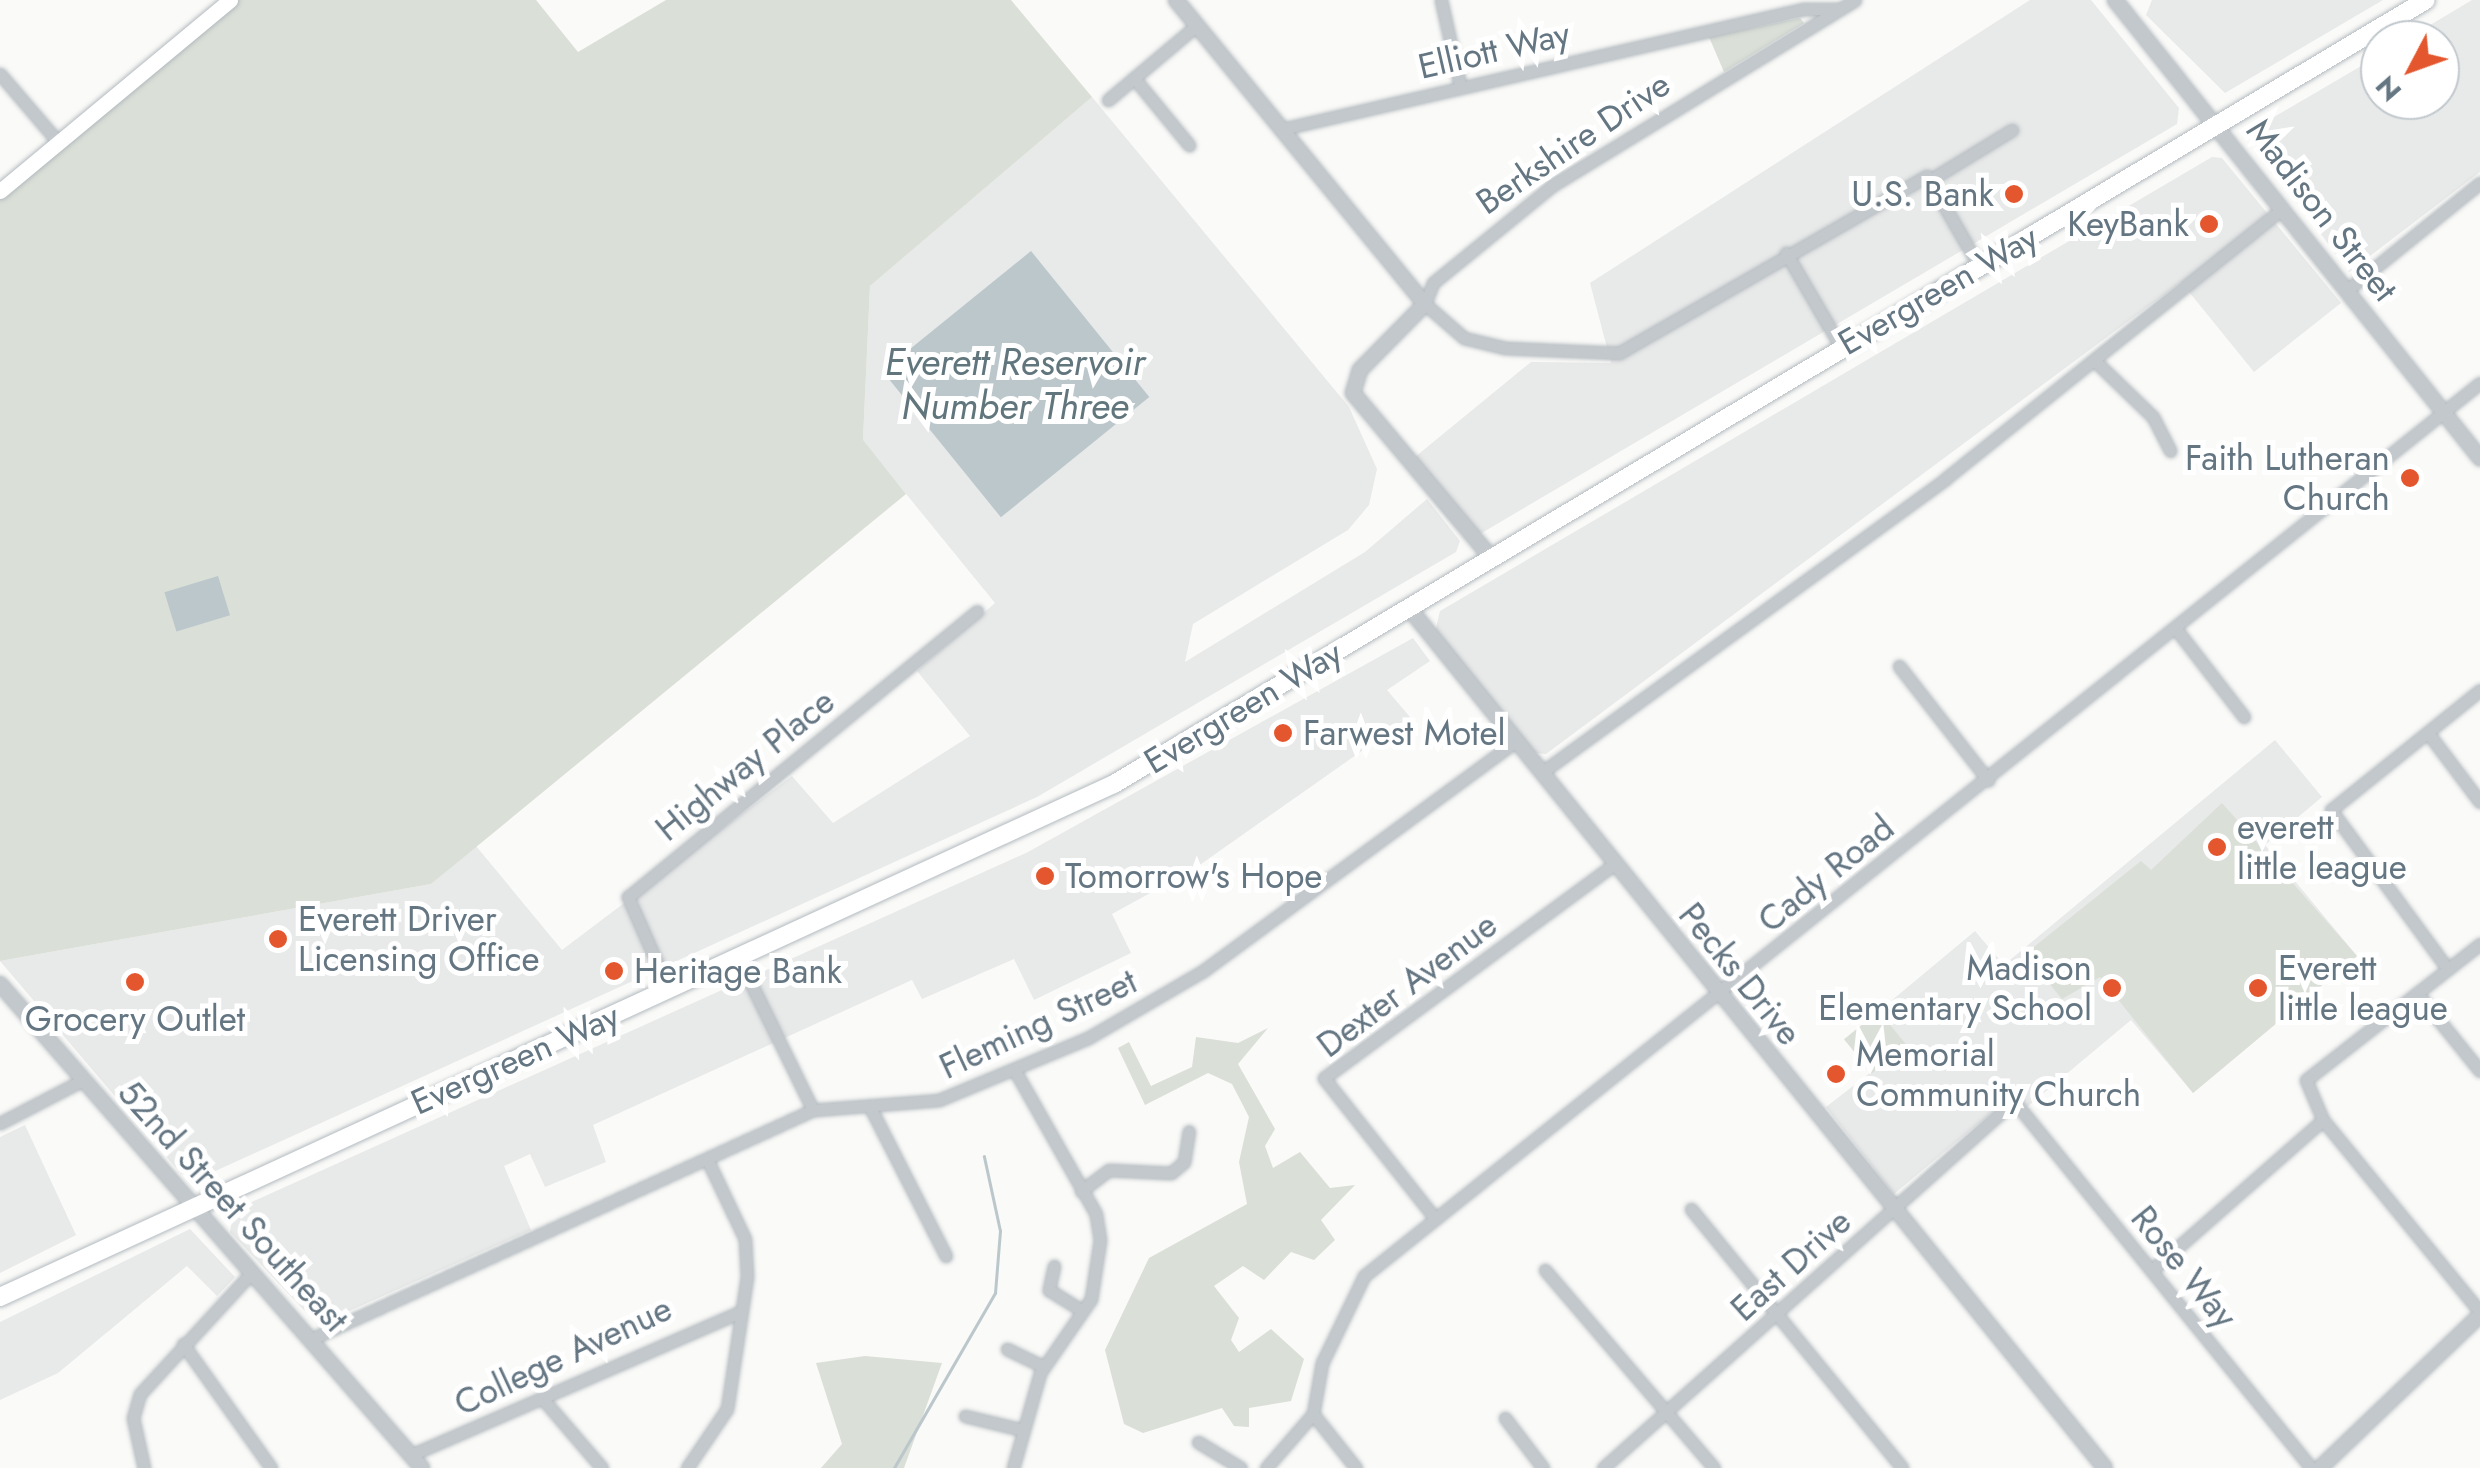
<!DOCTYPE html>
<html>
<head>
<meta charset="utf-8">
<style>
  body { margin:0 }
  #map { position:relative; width:2480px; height:1468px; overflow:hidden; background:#fafaf8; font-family:Jost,sans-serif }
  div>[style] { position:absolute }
  .built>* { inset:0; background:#e8e9e9 }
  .green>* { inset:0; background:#dadfd7; transform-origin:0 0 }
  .water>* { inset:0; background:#bbc7cb; transform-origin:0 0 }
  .stream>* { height:2.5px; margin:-1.25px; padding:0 1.25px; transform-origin:1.25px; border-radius:1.25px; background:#bbc7cb }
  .roads { filter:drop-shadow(0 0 2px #b3babf) drop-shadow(0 0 2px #b3babf) }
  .minor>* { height:11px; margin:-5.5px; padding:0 5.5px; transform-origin:5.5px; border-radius:5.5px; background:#c3c8cc }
  .tertiary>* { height:14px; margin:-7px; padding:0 7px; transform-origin:7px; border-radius:7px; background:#c3c8cc }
  .secondary>* { height:15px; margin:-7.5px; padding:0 7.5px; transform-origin:7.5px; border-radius:7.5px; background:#fff }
  .primary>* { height:18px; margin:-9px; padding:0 9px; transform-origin:9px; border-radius:9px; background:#fff }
  .dots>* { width:28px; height:28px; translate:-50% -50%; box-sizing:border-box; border:5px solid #fff; border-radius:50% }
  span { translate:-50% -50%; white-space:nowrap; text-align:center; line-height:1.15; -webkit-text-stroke:10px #fff; paint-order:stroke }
  .street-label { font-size:35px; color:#657683 }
  .poi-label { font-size:35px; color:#657683 }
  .right { translate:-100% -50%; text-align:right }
  .left { translate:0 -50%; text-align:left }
  .water-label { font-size:38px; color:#60757c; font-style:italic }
  .north { position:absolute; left:2360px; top:20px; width:100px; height:100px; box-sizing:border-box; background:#fff; border:2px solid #c1c8cd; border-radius:50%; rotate:229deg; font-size:28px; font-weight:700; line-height:40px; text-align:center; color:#657683 }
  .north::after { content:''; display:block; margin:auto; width:35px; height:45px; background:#e4572e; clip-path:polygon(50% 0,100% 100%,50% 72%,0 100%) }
</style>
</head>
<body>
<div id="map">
  <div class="built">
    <i style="clip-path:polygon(2030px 0,2091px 0,2179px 108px,2177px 124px,1480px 534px,1415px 457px,1531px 362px,1611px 363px,1590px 283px)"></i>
    <i style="clip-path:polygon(2152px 0,2383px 0,2225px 93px,2146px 15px)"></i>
    <i style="clip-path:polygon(2472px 0,2480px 0,2480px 172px,2349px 272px,2255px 145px,2257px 127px,2380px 55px,2380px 100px,2440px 100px,2440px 40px,2405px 40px)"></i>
    <i style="clip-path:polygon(1092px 97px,1349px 407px,1377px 469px,1369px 505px,1348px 530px,1193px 624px,1185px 662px,1365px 552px,1427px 499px,1460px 541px,1456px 552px,1037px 797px,200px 1178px,181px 1174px,0 961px,431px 884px,476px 846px,562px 950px,792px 776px,833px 823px,970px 736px,917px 671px,995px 603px,863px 441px,870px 286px)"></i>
    <i style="clip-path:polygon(2212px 157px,2222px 158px,2341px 303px,2254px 372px,2181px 282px,1546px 754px,1533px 753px,1435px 632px,1440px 611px)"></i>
    <i style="clip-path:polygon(1413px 638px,1430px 661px,1387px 690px,1410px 717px,1194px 869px,1112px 914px,1131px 953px,1034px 1000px,1014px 959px,922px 999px,912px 980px,593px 1125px,606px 1162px,545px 1187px,530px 1154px,504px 1166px,531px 1230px,318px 1325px,230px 1232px,234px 1210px,1028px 852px)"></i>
    <i style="clip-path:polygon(2275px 740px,2322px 797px,2265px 845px,2357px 956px,2193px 1093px,2131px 1020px,2027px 1107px,2015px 1093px,1894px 1194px,1826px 1107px,1906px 1045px,1879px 1011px,1975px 931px,2004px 965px)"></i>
    <i style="clip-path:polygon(25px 1125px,76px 1235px,0 1273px,0 1137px)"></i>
    <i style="clip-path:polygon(190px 1229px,235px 1277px,217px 1296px,187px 1266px,58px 1373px,0 1400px,0 1322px)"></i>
  </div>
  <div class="green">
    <i style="clip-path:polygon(230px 0,536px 0,578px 52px,666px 0,1011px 0,1092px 97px,870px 286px,863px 440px,906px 494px,431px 884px,0 961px,0 191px)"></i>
    <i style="clip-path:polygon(1800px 18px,1804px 23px,1724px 72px,1709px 37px)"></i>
    <i style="clip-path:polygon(2222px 803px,2357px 956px,2193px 1093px,2100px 977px,2062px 999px,2025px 954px,2141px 861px,2151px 870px)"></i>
    <i style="left:1879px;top:1011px;width:44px;height:45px;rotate:51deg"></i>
    <i style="clip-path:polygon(1268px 1028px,1238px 1064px,1275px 1129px,1265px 1146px,1273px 1168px,1300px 1152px,1330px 1188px,1355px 1185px,1321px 1220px,1335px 1240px,1314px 1260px,1291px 1252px,1264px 1280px,1243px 1266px,1214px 1286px,1239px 1318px,1231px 1340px,1239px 1352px,1271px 1329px,1304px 1359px,1291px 1401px,1249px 1408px,1249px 1427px,1234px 1426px,1222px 1408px,1143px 1433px,1124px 1424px,1105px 1350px,1149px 1258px,1247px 1204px,1239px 1162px,1249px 1117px,1232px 1084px,1208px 1073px,1145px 1105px,1118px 1048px,1129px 1042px,1151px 1086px,1192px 1067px,1196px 1037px,1238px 1043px)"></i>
    <i style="clip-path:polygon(865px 1356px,942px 1363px,904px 1468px,821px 1468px,842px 1444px,816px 1363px)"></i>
  </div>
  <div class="water">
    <i style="left:1031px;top:251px;width:188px;height:191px;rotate:51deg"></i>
    <i style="left:218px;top:576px;width:41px;height:56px;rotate:73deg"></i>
  </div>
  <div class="stream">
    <i style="left:894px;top:1468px;width:202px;rotate:-60deg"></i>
    <i style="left:995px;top:1293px;width:62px;rotate:-85.4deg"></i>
    <i style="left:1000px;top:1231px;width:76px;rotate:-102.2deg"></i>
  </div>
  <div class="roads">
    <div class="minor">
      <i style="left:1441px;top:0;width:87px;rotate:77.4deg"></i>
      <i style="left:1855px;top:0;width:354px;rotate:148.5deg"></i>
      <i style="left:1553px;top:185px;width:155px;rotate:140.8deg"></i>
      <i style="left:1433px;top:283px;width:22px;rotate:111deg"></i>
      <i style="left:1425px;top:304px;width:52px;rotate:41.1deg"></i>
      <i style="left:1464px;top:338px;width:42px;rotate:13.7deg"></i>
      <i style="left:1505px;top:348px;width:114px;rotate:2.5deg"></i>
      <i style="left:1619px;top:353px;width:355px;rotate:-29.9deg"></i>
      <i style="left:1927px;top:176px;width:104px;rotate:60deg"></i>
      <i style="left:0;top:74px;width:89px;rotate:49.5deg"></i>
      <i style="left:1134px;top:78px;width:87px;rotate:50.6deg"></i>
      <i style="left:1108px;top:100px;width:116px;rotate:-40.1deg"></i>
      <i style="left:1282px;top:129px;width:536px;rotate:-12.95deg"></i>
      <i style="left:1804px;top:9px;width:33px"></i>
      <i style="left:1930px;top:180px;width:96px;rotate:-31.4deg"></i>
      <i style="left:1786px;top:253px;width:109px;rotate:59.7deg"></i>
      <i style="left:2346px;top:291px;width:172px;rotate:-38.9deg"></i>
      <i style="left:2094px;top:360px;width:82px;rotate:44deg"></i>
      <i style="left:2153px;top:417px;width:38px;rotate:63deg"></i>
      <i style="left:2176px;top:629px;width:111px;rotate:52.3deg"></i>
      <i style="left:1899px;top:666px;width:145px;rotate:52deg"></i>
      <i style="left:2428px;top:733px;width:86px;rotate:53deg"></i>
      <i style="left:1541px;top:773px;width:500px;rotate:-36deg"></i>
      <i style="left:1945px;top:479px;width:433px;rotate:-38.7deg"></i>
      <i style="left:2480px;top:944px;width:221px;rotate:142deg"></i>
      <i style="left:2306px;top:1080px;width:43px;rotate:67deg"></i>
      <i style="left:2323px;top:1120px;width:248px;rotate:50.7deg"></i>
      <i style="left:738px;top:957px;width:170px;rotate:63.9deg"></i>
      <i style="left:2447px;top:968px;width:196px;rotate:-126.3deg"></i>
      <i style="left:2331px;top:810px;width:191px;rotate:-38.8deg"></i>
      <i style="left:669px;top:990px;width:102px;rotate:-113.8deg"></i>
      <i style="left:628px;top:897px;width:451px;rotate:-39.3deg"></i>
      <i style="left:2417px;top:993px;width:100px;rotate:51.1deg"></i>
      <i style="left:870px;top:1107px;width:167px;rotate:63deg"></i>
      <i style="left:0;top:1123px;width:91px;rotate:-27.4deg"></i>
      <i style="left:1081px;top:1191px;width:35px;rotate:-37deg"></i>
      <i style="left:1109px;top:1170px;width:62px;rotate:2.8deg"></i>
      <i style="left:1171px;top:1173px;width:17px;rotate:-40deg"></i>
      <i style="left:1184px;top:1162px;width:31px;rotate:-81deg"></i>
      <i style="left:1691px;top:1209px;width:334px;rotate:50.8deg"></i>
      <i style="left:1434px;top:1217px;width:177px;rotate:-128.4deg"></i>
      <i style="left:1324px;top:1078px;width:359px;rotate:-36.4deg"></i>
      <i style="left:1054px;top:1266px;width:25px;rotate:102deg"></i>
      <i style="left:1049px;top:1290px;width:39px;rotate:32deg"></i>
      <i style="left:1545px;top:1270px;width:260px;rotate:49.5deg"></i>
      <i style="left:2152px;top:1270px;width:227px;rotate:-41.3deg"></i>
      <i style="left:311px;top:1339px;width:552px;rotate:-24.52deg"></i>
      <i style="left:813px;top:1110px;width:126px;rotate:-4.5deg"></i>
      <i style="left:939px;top:1100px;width:161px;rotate:-22.6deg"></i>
      <i style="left:1088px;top:1038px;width:133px;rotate:-30.2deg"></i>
      <i style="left:1203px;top:971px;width:387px;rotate:-36.3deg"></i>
      <i style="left:183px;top:1344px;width:152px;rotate:54.6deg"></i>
      <i style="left:1007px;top:1349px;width:41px;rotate:25.9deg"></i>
      <i style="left:542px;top:1398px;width:92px;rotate:49.4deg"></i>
      <i style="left:1313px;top:1414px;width:69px;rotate:51.5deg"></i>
      <i style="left:965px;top:1416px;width:56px;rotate:13.5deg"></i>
      <i style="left:1505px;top:1418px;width:63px;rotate:52.8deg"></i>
      <i style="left:1198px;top:1442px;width:50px;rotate:31.2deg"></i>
      <i style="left:411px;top:1455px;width:359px;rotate:-23.5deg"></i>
      <i style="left:144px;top:1468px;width:51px;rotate:-102.4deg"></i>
      <i style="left:133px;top:1418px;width:25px;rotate:-74deg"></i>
      <i style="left:140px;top:1394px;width:166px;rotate:-47.4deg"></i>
      <i style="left:687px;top:1468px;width:71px;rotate:-55.9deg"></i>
      <i style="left:727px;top:1409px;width:134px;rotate:-81.4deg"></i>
      <i style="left:747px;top:1277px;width:38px;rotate:-93deg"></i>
      <i style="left:745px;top:1239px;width:86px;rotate:-115.4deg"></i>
      <i style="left:1013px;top:1468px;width:99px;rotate:-74.1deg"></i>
      <i style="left:1040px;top:1373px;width:90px;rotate:-55.4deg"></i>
      <i style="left:1091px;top:1299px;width:60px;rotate:-81.3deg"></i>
      <i style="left:1100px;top:1240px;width:26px;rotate:-99deg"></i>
      <i style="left:1096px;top:1214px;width:164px;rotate:-119.5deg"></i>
      <i style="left:1266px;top:1468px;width:72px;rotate:-49deg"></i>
      <i style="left:1313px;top:1414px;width:52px;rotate:-80deg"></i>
      <i style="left:1322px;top:1363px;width:97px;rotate:-64.2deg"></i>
      <i style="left:1364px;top:1276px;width:1429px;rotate:-38.67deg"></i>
      <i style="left:1603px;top:1468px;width:551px;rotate:-41.76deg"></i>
      <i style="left:2014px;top:1101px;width:472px;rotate:51deg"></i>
    </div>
    <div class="tertiary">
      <i style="left:1176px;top:0;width:393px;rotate:50.7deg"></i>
      <i style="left:1425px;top:304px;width:93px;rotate:134.6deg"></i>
      <i style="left:1360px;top:370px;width:24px;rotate:107deg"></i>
      <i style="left:1353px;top:393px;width:218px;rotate:50deg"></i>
      <i style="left:2115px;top:0;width:586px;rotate:51.45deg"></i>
      <i style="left:1409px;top:608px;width:1106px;rotate:51.02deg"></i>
      <i style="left:0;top:984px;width:642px;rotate:48.91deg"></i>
      <i style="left:2320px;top:1468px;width:221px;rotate:-43.7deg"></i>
    </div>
    <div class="secondary">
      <i style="left:0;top:191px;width:299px;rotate:-39.7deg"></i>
    </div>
    <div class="primary">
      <i style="left:0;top:1297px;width:1226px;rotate:-24.73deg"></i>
      <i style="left:1114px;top:784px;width:1528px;rotate:-30.86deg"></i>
    </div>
  </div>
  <div class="dots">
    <i style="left:2014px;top:194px;background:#e4572e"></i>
    <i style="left:2209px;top:224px;background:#e4572e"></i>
    <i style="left:2410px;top:478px;background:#e4572e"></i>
    <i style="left:1283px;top:733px;background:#e4572e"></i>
    <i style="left:2217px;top:847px;background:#e4572e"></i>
    <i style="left:1045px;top:876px;background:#e4572e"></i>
    <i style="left:278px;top:939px;background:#e4572e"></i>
    <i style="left:614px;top:971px;background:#e4572e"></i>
    <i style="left:135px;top:982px;background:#e4572e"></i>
    <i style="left:2112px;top:988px;background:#e4572e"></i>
    <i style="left:2258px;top:988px;background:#e4572e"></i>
    <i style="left:1836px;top:1074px;background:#e4572e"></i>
  </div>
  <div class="street-label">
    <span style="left:1494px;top:50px;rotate:-13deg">Elliott Way</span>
    <span style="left:1573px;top:143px;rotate:-34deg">Berkshire Drive</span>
    <span style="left:2322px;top:210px;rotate:52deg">Madison Street</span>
    <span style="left:1938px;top:290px;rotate:-30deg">Evergreen Way</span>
    <span style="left:1243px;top:707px;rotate:-31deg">Evergreen Way</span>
    <span style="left:745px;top:765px;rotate:-39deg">Highway Place</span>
    <span style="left:1826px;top:874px;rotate:-39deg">Cady Road</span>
    <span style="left:1740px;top:974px;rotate:51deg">Pecks Drive</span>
    <span style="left:1407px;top:985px;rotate:-37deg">Dexter Avenue</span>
    <span style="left:1038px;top:1024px;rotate:-25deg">Fleming Street</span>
    <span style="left:515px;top:1059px;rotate:-24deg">Evergreen Way</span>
    <span style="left:233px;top:1206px;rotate:48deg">52nd Street Southeast</span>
    <span style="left:1791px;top:1265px;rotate:-42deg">East Drive</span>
    <span style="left:2184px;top:1267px;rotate:51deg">Rose Way</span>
    <span style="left:563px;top:1356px;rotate:-25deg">College Avenue</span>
  </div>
  <div class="poi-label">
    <span class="right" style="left:1994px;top:194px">U.S. Bank</span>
    <span class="right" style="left:2189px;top:224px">KeyBank</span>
    <span class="right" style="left:2390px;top:478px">Faith Lutheran<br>Church</span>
    <span class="left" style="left:1303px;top:733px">Farwest Motel</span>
    <span class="left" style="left:2237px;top:847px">everett<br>little league</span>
    <span class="left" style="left:1065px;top:876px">Tomorrow's Hope</span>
    <span class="left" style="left:298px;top:939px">Everett Driver<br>Licensing Office</span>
    <span class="right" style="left:2092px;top:988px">Madison<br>Elementary School</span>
    <span class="left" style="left:2278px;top:988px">Everett<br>little league</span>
    <span class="left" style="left:634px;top:971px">Heritage Bank</span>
    <span style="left:135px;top:1019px">Grocery Outlet</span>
    <span class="left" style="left:1856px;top:1074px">Memorial<br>Community Church</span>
  </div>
  <div class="water-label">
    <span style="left:1015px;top:384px">Everett Reservoir<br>Number Three</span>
  </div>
  <div class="north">N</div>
</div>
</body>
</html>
